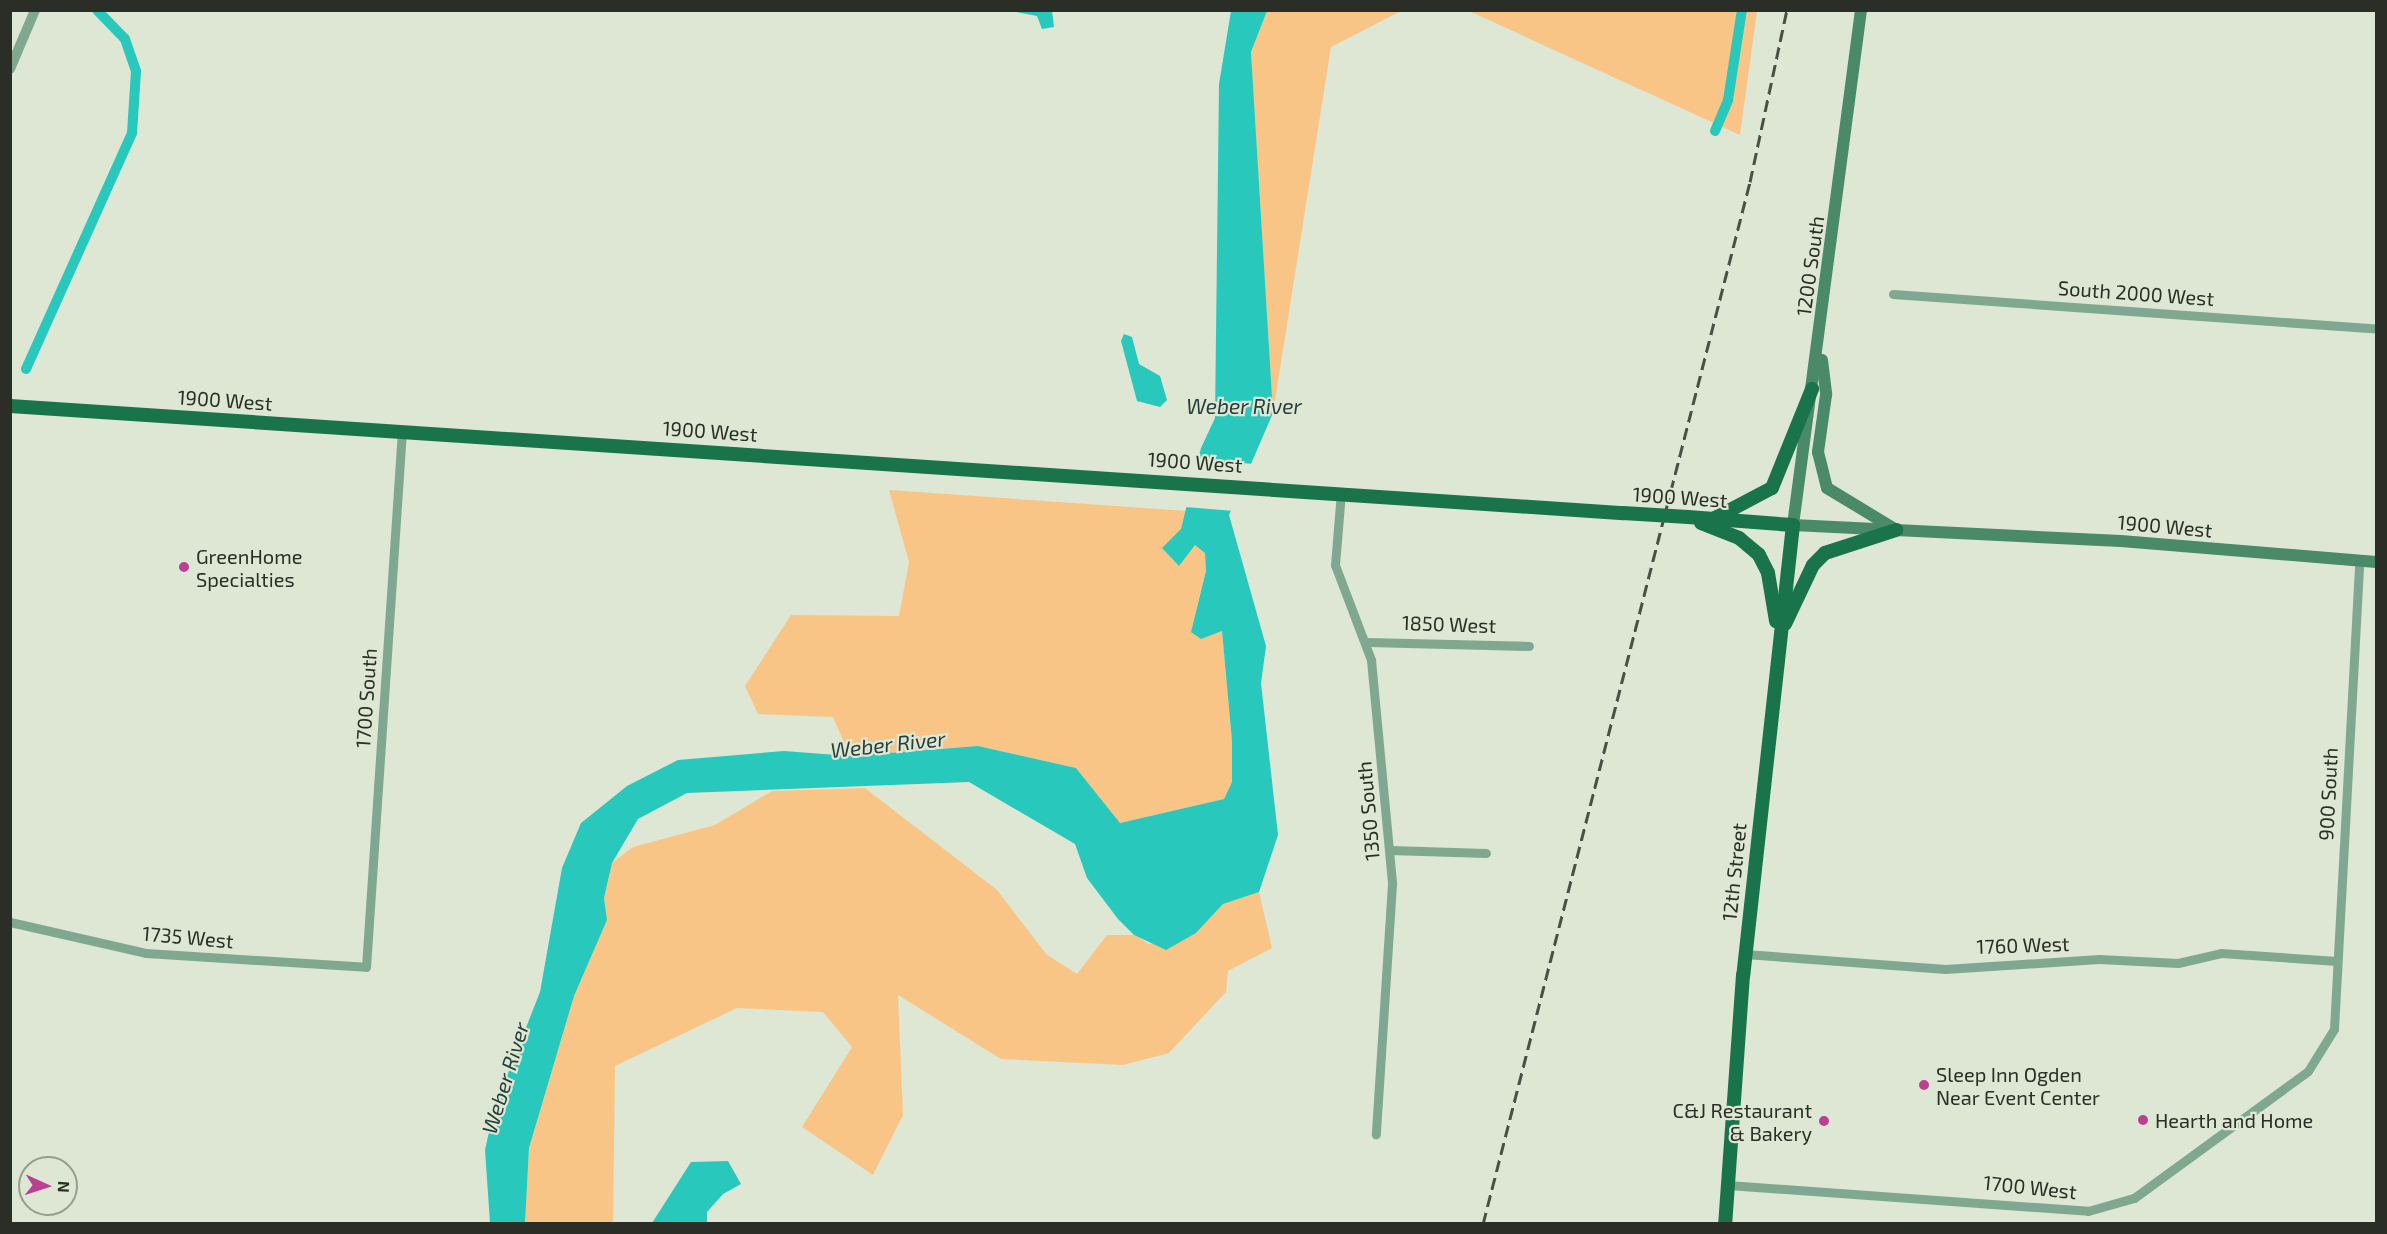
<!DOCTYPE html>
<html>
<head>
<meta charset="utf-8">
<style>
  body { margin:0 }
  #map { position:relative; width:2387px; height:1234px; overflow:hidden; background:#dde7d3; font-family:"Exo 2",sans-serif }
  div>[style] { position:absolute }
  .green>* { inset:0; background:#f9c587 }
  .water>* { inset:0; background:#29c8bd }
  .pier>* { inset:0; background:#dde7d3 }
  .canal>* { height:10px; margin:-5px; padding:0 5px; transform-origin:5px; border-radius:5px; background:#29c8bd }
  .minor>* { height:9px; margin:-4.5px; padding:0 4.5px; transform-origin:4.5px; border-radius:4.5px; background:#80a890 }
  .tertiary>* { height:10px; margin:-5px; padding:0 5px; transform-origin:5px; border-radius:5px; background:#80a890 }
  .secondary>* { height:12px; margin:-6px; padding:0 6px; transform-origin:6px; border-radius:6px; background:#4b8a68 }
  .primary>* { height:14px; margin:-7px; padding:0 7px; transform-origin:7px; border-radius:7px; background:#1a744b }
  .rail>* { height:3px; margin-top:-1.5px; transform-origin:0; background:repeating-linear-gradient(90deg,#4b5046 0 12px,transparent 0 18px) }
  .primary-bridge>* { height:14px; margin:-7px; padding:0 7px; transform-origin:7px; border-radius:7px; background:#1a744b }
  .dots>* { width:16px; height:16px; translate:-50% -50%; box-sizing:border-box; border:3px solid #dde7d3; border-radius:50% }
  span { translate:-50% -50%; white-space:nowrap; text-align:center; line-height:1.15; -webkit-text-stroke:4.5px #dde7d3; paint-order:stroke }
  .street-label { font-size:20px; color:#2a2e26 }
  .poi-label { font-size:20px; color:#2a2e26 }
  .left { translate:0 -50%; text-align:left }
  .right { translate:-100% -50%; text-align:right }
  .water-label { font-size:21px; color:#253d3b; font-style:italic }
  .frame { position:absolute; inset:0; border:12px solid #2a2e26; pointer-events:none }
  .north { position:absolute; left:18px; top:1156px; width:60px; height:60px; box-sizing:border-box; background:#dde7d3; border:2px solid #959d8e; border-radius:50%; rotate:93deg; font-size:16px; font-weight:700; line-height:24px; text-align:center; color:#2a2e26 }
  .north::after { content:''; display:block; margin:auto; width:21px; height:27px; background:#bb4092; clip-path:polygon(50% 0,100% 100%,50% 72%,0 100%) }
</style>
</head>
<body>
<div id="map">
  <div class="green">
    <i style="clip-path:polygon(1267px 11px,1401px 11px,1331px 47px,1273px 413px,1251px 52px)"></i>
    <i style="clip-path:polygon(1469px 11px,1757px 11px,1740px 135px)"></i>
    <i style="clip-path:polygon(889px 490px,1187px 511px,1181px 529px,1205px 553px,1206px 571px,1191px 632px,1222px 631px,1232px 741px,1232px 782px,1224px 799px,1120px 823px,1076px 768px,978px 746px,850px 756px,833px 717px,758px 714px,745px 686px,791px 615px,899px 616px,909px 562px)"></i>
    <i style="clip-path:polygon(865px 788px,997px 890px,1047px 955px,1077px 974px,1107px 935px,1134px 935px,1149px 944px,1196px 933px,1223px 904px,1259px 892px,1272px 948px,1228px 971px,1226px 992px,1169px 1053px,1123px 1065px,1001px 1059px,898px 995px,903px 1115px,873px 1175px,802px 1127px,852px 1047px,823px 1012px,737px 1008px,615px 1066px,613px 1223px,525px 1224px,529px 1148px,574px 996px,607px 920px,604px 898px,612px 863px,633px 847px,715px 825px,772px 791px)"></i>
  </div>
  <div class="water">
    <i style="clip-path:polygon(1011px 11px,1052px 11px,1054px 27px,1042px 29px,1037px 16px)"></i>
    <i style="clip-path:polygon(1231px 11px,1267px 11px,1251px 52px,1273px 413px,1229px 515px,1266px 646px,1261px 683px,1278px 835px,1259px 892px,1223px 904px,1196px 933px,1166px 950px,1134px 935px,1118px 919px,1087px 878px,1075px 844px,969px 782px,687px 793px,638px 819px,612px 863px,604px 898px,607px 920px,574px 996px,529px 1148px,525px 1223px,490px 1223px,485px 1150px,494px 1109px,540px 992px,562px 868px,581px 823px,627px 786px,678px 760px,784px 751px,850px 756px,978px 746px,1076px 768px,1120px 823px,1224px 799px,1232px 782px,1232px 741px,1222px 631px,1201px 639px,1191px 632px,1206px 571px,1205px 553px,1195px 545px,1179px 566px,1162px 548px,1181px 529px,1201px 448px,1215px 418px,1219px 84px)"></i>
    <i style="clip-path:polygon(1124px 334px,1132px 337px,1139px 364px,1160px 376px,1167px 400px,1160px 407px,1137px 401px,1121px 341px)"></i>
    <i style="clip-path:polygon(728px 1161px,741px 1184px,723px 1194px,707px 1212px,707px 1223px,652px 1223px,691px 1162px)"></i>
  </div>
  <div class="pier">
    <i style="clip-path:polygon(1195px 459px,1254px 464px,1234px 511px,1185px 507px)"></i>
  </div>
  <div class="canal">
    <i style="left:1715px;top:131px;width:34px;rotate:-67deg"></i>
    <i style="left:1728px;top:100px;width:91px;rotate:-81.2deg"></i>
    <i style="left:26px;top:369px;width:259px;rotate:-65.8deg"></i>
    <i style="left:132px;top:133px;width:62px;rotate:-86.3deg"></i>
    <i style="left:136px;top:71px;width:34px;rotate:-109deg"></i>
    <i style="left:125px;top:39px;width:40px;rotate:-134deg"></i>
  </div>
  <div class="minor">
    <i style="left:1893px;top:294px;width:484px;rotate:4.1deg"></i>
    <i style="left:1341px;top:492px;width:73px;rotate:94.7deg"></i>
    <i style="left:1335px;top:565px;width:102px;rotate:69.2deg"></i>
    <i style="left:1371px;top:660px;width:225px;rotate:84.6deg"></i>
    <i style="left:1392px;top:884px;width:251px;rotate:93.7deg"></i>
    <i style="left:1367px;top:642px;width:162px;rotate:1.4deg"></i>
    <i style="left:1390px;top:850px;width:96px;rotate:1.8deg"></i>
    <i style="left:10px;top:922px;width:139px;rotate:12.8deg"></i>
    <i style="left:146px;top:953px;width:220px;rotate:3.6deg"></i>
    <i style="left:366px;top:967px;width:537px;rotate:-86.16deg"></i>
    <i style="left:1745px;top:954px;width:201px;rotate:4.3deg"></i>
    <i style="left:1945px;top:969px;width:154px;rotate:-3.7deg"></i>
    <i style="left:2099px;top:959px;width:79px;rotate:2.9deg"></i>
    <i style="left:2178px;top:963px;width:44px;rotate:-13.1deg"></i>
    <i style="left:2221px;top:953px;width:116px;rotate:3.9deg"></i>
    <i style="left:1728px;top:1185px;width:361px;rotate:4.1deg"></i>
    <i style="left:2088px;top:1211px;width:48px;rotate:-15.8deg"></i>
    <i style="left:2134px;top:1198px;width:215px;rotate:-36.1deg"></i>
    <i style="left:2308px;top:1071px;width:49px;rotate:-58.2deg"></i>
    <i style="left:2334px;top:1029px;width:469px;rotate:-86.9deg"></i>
  </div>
  <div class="tertiary">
    <i style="left:10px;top:69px;width:64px;rotate:-67deg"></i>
  </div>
  <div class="secondary">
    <i style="left:1861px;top:10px;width:519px;rotate:97.52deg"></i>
    <i style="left:1793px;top:525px;width:328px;rotate:2.8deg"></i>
    <i style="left:2121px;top:541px;width:256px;rotate:4.7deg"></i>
    <i style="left:1822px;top:360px;width:35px;rotate:83deg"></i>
    <i style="left:1826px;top:395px;width:58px;rotate:98deg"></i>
    <i style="left:1818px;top:452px;width:37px;rotate:76deg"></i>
    <i style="left:1827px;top:488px;width:77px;rotate:31.2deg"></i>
  </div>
  <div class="primary">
    <i style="left:10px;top:406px;width:1617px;rotate:3.8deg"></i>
    <i style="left:1688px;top:517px;width:105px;rotate:4.4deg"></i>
    <i style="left:1793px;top:525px;width:453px;rotate:96.3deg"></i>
    <i style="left:1743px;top:975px;width:250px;rotate:94.1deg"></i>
    <i style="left:1715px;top:518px;width:64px;rotate:-27.8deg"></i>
    <i style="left:1772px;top:488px;width:107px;rotate:-68deg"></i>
    <i style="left:1701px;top:523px;width:41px;rotate:21.5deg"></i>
    <i style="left:1739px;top:538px;width:26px;rotate:40deg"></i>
    <i style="left:1759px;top:555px;width:20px;rotate:63deg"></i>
    <i style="left:1768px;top:573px;width:49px;rotate:80.5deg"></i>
    <i style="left:1785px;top:624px;width:65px;rotate:-64.6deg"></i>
    <i style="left:1813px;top:565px;width:17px;rotate:-45deg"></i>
    <i style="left:1825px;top:553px;width:75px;rotate:-17.9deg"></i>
  </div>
  <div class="rail">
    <i style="left:1483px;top:1224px;width:1076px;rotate:-75.63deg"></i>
    <i style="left:1750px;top:182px;width:176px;rotate:-77.9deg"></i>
  </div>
  <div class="primary-bridge">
    <i style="left:1623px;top:513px;width:65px;rotate:3.5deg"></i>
  </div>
  <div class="dots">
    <i style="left:184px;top:567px;background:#bb4092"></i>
    <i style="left:1924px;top:1085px;background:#bb4092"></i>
    <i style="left:2143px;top:1120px;background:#bb4092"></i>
    <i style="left:1824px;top:1121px;background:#bb4092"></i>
  </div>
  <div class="street-label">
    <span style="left:1810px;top:266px;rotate:-82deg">1200 South</span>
    <span style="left:2136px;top:293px;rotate:4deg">South 2000 West</span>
    <span style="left:225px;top:400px;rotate:4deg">1900 West</span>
    <span style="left:710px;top:431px;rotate:4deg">1900 West</span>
    <span style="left:1195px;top:462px;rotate:4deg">1900 West</span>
    <span style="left:1680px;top:497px;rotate:4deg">1900 West</span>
    <span style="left:2165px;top:526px;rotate:5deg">1900 West</span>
    <span style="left:1449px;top:624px;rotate:2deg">1850 West</span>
    <span style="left:366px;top:698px;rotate:-86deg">1700 South</span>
    <span style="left:2328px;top:794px;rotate:-87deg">900 South</span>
    <span style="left:1368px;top:811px;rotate:-95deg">1350 South</span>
    <span style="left:1734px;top:872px;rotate:-84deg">12th Street</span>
    <span style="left:188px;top:937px;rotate:5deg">1735 West</span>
    <span style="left:2023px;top:945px;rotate:-2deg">1760 West</span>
    <span style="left:2030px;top:1187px;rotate:6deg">1700 West</span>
  </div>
  <div class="poi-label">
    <span class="left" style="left:196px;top:568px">GreenHome<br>Specialties</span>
    <span class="left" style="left:1936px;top:1086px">Sleep Inn Ogden<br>Near Event Center</span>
    <span class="right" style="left:1812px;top:1122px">C&amp;J Restaurant<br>&amp; Bakery</span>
    <span class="left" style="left:2155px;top:1120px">Hearth and Home</span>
  </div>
  <div class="water-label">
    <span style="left:1244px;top:406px">Weber River</span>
    <span style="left:888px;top:744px;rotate:-6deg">Weber River</span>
    <span style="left:505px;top:1078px;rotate:-73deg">Weber River</span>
  </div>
  <div class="frame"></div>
  <div class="north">N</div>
</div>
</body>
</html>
